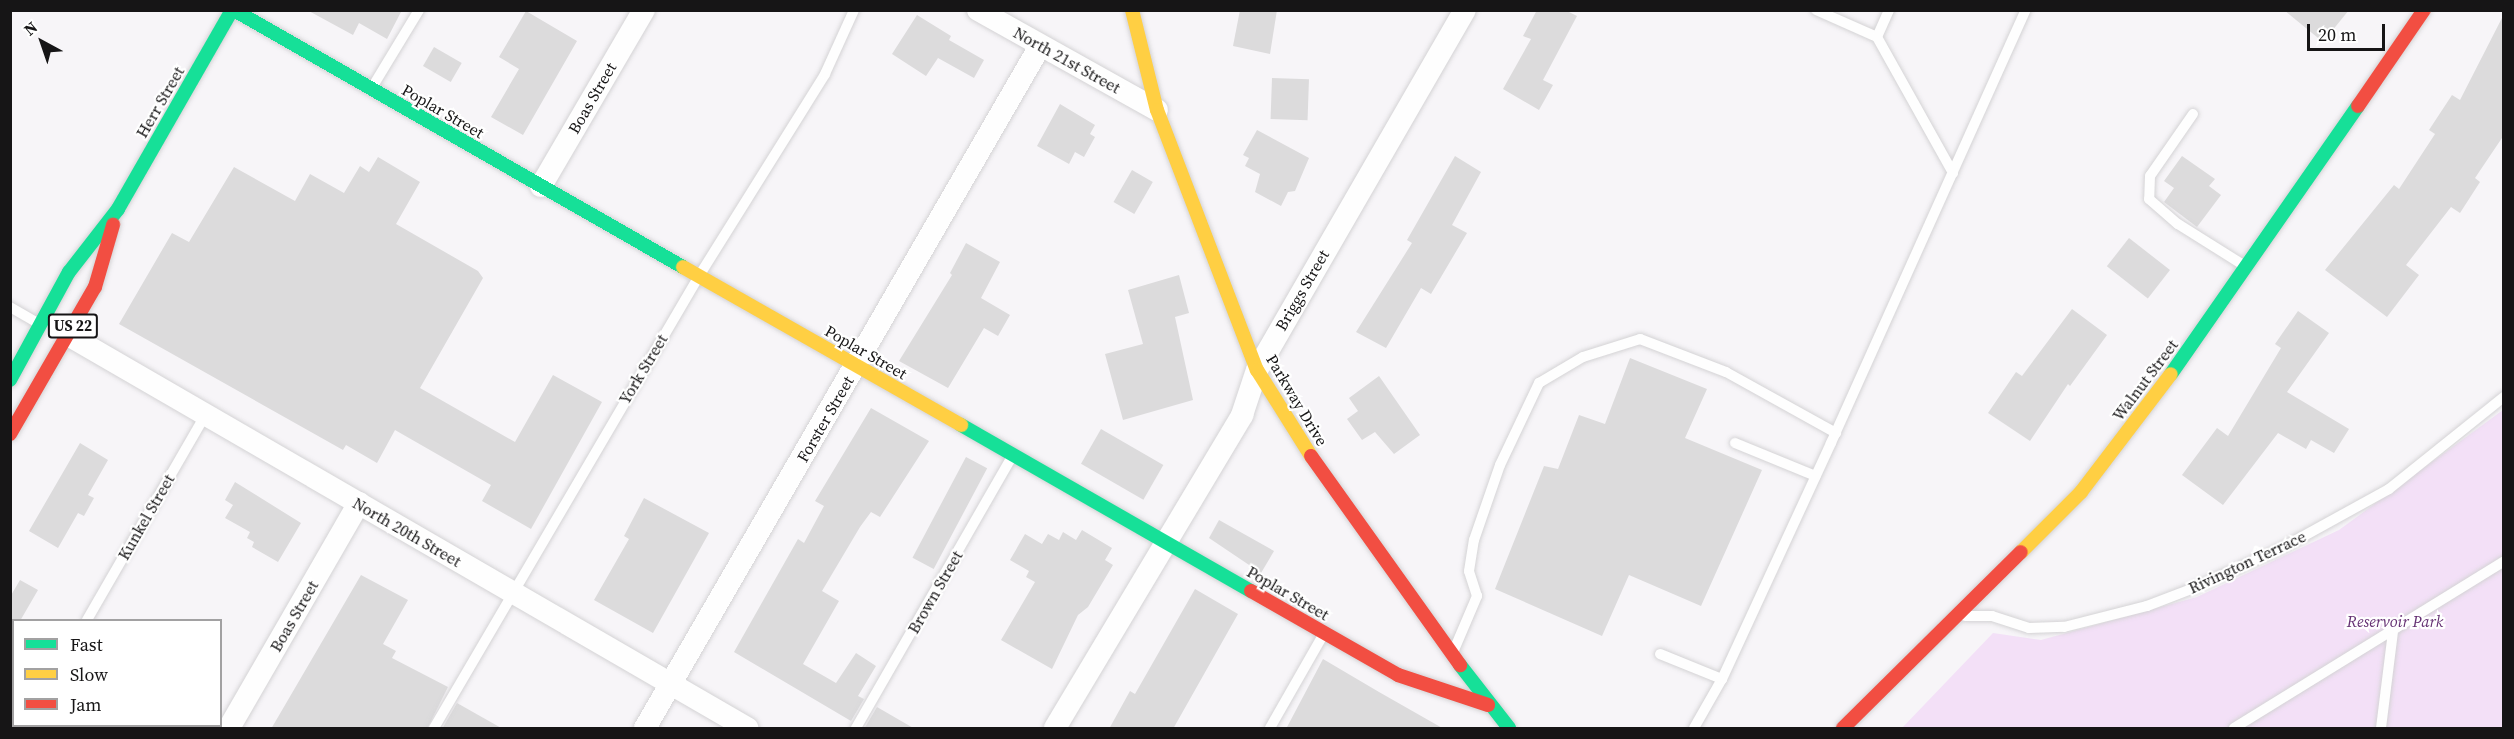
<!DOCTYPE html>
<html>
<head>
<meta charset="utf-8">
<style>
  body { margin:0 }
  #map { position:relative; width:2514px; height:739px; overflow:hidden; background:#f7f5f8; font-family:"Source Serif 4",serif }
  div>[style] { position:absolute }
  .green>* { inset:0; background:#f3e0f7 }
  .building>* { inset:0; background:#dcdbdc; transform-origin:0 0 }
  .roads { filter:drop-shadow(0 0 2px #d4d3d5) drop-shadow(0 0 2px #d4d3d5) }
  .lane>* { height:10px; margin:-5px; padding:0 5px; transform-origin:5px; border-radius:5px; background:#fefefe }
  .street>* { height:22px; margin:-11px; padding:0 11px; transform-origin:11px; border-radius:11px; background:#fefefe }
  .fast>* { height:14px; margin:-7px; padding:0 7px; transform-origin:7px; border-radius:7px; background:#16e098 }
  .slow>* { height:14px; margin:-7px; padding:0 7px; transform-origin:7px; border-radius:7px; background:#ffcf43 }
  .jam>* { height:14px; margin:-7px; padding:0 7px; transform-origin:7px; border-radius:7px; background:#f24e42 }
  span { translate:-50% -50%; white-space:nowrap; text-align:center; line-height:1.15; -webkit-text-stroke:4.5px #fff; paint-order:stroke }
  .shield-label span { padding:2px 4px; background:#fff; border:2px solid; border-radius:4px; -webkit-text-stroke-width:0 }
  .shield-label { font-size:15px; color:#161516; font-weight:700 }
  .street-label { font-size:16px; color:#161516 }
  .park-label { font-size:16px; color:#653173; font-style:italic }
  .frame { position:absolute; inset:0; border:12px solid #161516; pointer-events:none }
  .legend { position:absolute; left:12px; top:619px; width:210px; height:108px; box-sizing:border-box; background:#fff; border:2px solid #a2a1a2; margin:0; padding:8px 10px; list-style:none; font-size:18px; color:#161516 }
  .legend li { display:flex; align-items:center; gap:12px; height:30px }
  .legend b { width:30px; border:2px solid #a2a1a2 }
  .north { position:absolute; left:12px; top:12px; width:60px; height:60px; -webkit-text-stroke:4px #fff; paint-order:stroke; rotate:320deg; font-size:16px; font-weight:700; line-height:24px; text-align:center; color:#161516 }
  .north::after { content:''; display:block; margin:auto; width:21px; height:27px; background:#161516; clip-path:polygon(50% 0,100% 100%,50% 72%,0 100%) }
  .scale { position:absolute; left:2307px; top:24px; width:78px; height:27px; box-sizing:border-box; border:3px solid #161516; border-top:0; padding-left:8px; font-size:18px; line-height:21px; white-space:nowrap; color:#161516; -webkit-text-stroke:4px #fff; paint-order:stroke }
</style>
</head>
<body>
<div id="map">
  <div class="green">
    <i style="clip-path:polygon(2503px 410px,2503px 728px,1902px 728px,1993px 633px,2041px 640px,2197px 597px,2339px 530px)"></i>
  </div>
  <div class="building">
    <i style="clip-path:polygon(307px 10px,402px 10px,387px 39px,359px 23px,353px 35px)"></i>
    <i style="clip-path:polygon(1240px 10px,1277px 10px,1270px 54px,1233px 46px)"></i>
    <i style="clip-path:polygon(1537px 10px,1565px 10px,1577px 16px,1543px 80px,1553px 85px,1539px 110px,1503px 89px,1531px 39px,1523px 36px)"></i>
    <i style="clip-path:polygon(2284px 10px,2349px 10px,2323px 42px)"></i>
    <i style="clip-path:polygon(526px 11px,577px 41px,523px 135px,491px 117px,519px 69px,499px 57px)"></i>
    <i style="clip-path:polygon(2504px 14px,2504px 135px,2475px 178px,2480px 182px,2460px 213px,2451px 207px,2406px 265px,2419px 275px,2387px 317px,2325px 270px,2394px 185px,2399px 189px,2435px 134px,2429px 130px,2452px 95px,2460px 100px)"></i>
    <i style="clip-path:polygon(917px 15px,951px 36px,949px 40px,984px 60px,974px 78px,938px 58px,926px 76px,892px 54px)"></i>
    <i style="left:434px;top:47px;width:32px;height:22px;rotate:30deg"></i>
    <i style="left:1272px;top:78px;width:37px;height:41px;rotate:2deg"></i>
    <i style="clip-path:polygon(1060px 104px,1095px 125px,1090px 134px,1095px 137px,1084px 157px,1075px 152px,1069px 164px,1037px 146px)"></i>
    <i style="clip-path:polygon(1257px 130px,1309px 158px,1295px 191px,1288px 192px,1281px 206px,1255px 192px,1260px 174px,1245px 166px,1249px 158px,1243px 155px)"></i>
    <i style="clip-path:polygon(1455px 156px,1481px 172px,1452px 225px,1467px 233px,1431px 294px,1421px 288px,1386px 348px,1356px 332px,1412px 243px,1407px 240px)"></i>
    <i style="clip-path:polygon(2182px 156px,2215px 179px,2209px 186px,2221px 195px,2197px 227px,2164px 202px,2174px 188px,2164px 181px)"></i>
    <i style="clip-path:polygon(378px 157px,420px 182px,396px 224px,478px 271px,483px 278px,420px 388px,515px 442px,553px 375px,602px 402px,531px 529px,482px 501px,491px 485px,395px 430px,377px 463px,346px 445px,343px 450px,119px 324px,172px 233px,189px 242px,234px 167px,295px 201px,310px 174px,344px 193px,360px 166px,369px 172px)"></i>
    <i style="left:1132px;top:170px;width:24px;height:37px;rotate:30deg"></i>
    <i style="left:2129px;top:238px;width:52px;height:36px;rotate:38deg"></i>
    <i style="clip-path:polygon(966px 243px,1000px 262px,981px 298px,1010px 315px,998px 336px,984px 328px,948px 388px,899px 361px,952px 275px,950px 273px)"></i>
    <i style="clip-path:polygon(1179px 275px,1189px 313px,1175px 317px,1193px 400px,1123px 420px,1105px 354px,1143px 344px,1128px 290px)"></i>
    <i style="clip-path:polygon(2072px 309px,2107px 335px,2070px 386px,2068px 384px,2030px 441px,1988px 413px,2016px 372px,2022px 376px)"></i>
    <i style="clip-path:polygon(2298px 311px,2329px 333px,2287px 392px,2349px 429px,2334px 453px,2311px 440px,2306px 449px,2278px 433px,2223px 505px,2182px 475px,2217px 428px,2228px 436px,2281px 348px,2275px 344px)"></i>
    <i style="clip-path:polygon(1630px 358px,1707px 389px,1685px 438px,1762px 470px,1701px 606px,1629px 575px,1602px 636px,1495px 589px,1544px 466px,1558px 469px,1579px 415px,1605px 424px)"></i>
    <i style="clip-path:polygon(1379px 376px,1420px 435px,1394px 454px,1375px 432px,1362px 440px,1347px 419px,1358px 411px,1349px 398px)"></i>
    <i style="clip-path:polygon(871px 408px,929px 441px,880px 517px,871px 512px,860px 527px,822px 591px,839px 601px,803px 664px,836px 683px,856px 653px,876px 666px,858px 696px,864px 699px,851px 721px,734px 652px,798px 539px,804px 543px,824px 506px,815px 501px)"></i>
    <i style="left:1101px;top:429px;width:72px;height:40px;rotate:30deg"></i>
    <i style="clip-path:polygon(80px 443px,108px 460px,88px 495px,94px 498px,84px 516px,78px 513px,58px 548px,29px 531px)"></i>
    <i style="left:966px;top:457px;width:24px;height:114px;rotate:28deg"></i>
    <i style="clip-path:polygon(235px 482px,301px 523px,278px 562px,252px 547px,254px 542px,247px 538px,250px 532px,225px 518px,233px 505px,225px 500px)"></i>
    <i style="clip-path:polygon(644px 498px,709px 533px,653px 633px,594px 600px,629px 539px,624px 536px)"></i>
    <i style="clip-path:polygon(1219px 520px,1274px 551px,1261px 573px,1209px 538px)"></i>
    <i style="clip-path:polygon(1082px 530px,1112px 548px,1105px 560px,1113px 565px,1088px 607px,1078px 615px,1052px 669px,1001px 640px,1035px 582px,1026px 577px,1029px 571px,1010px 560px,1025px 534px,1042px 544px,1048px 534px,1059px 540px,1063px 532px,1076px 540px)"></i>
    <i style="clip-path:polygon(361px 575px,408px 600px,383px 644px,396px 651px,392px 658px,448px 687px,427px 729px,271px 729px)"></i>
    <i style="clip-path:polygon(20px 580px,38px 590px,20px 621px,14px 621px,10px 638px,10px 597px)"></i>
    <i style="clip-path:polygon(1195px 589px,1238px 614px,1173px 729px,1109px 729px,1130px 691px,1135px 694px)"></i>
    <i style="clip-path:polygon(1323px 659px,1379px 692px,1444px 729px,1286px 729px)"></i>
    <i style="clip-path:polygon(457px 703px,503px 729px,442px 729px)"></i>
    <i style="clip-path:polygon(877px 707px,915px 729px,864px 729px)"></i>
  </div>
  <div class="roads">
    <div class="lane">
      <i style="left:1816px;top:10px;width:67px;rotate:23.9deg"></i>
      <i style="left:1877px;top:37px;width:156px;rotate:60.8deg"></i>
      <i style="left:1877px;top:37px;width:30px;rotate:-66deg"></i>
      <i style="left:373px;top:86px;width:89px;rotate:-58.8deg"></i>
      <i style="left:2193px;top:114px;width:75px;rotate:124.7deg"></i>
      <i style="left:2150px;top:176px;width:23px;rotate:92deg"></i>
      <i style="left:2149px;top:199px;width:38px;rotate:41deg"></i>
      <i style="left:2178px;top:224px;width:79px;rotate:32.1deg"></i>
      <i style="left:10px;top:307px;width:30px;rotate:30deg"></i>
      <i style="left:1735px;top:443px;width:87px;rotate:22.2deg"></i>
      <i style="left:1965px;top:616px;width:27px"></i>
      <i style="left:1992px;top:616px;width:39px;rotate:18deg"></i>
      <i style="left:2029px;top:628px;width:35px;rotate:-2deg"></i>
      <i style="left:2064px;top:627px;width:86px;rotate:-14.2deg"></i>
      <i style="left:2147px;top:606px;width:50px;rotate:-21deg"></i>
      <i style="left:2194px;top:588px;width:97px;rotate:-24.4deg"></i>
      <i style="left:2282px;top:548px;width:122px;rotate:-28.9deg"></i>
      <i style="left:2389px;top:489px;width:147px;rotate:-38.7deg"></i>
      <i style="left:87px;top:620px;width:238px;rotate:-60deg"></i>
      <i style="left:1454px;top:650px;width:59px;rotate:-66.9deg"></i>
      <i style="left:1477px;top:596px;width:26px;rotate:-108deg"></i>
      <i style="left:1469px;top:571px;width:31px;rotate:-81deg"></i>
      <i style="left:1474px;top:540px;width:79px;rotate:-70.9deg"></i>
      <i style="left:1500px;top:465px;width:91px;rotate:-64.6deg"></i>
      <i style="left:1539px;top:383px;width:51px;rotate:-30.6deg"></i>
      <i style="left:1583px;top:357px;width:60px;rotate:-17.5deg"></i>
      <i style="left:1640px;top:339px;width:92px;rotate:21deg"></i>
      <i style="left:1726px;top:372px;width:126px;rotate:29deg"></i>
      <i style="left:1660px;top:654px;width:67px;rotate:22deg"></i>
      <i style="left:25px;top:728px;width:3px;rotate:-45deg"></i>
      <i style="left:434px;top:728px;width:524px;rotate:-59.62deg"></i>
      <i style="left:699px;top:276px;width:238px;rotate:-58deg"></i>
      <i style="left:825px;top:74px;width:70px;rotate:-65.6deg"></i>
      <i style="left:856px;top:728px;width:311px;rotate:-60.1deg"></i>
      <i style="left:1270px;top:728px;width:107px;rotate:-60.3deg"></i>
      <i style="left:1694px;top:728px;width:56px;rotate:-60.3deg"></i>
      <i style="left:1722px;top:679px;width:260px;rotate:-65.2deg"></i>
      <i style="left:1831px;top:443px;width:475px;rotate:-65.8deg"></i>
      <i style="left:2234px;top:728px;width:317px;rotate:-31.7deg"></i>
      <i style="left:2381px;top:728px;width:97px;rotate:-82.9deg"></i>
    </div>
    <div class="street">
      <i style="left:978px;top:10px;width:205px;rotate:29.2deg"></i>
      <i style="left:541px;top:186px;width:204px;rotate:-59.7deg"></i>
      <i style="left:68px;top:335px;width:785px;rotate:30.06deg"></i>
      <i style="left:229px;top:728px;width:260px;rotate:-60deg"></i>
      <i style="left:645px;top:728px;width:788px;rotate:-59.92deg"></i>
      <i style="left:1055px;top:728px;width:365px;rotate:-59.1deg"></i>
      <i style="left:1242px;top:415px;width:47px;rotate:-71.6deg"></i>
      <i style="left:1257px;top:370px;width:416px;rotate:-60deg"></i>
    </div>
    <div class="fast">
      <i style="left:234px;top:10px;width:517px;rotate:29.79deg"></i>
      <i style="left:2171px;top:374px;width:327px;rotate:-55.1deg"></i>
      <i style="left:10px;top:380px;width:123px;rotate:-61.4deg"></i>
      <i style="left:69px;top:272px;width:80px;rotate:-52.1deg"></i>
      <i style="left:118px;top:209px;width:229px;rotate:-60.2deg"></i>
      <i style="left:961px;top:425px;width:334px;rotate:29.8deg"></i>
      <i style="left:1460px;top:665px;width:80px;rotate:52.1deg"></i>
    </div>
    <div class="slow">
      <i style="left:1132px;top:10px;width:103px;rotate:76deg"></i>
      <i style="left:1157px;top:110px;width:279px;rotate:69deg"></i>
      <i style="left:1257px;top:370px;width:102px;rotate:57.9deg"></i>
      <i style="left:683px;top:267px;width:320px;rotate:29.6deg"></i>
      <i style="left:2021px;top:552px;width:85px;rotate:-45deg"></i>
      <i style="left:2081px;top:492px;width:148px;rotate:-52.7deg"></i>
    </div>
    <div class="jam">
      <i style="left:2358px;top:106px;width:116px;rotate:-55.5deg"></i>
      <i style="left:10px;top:434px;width:170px;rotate:-60deg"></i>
      <i style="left:95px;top:287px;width:65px;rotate:-73.8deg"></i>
      <i style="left:1311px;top:456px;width:257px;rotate:54.5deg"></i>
      <i style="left:1251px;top:591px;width:169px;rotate:29.7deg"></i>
      <i style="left:1398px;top:675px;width:95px;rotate:18.4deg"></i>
      <i style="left:1843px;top:728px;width:250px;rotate:-44.7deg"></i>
    </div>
  </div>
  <div class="shield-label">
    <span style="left:73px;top:326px">US 22</span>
  </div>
  <div class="street-label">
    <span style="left:1067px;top:60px;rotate:29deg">North 21st Street</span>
    <span style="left:592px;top:98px;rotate:-60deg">Boas Street</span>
    <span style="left:160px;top:102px;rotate:-60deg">Herr Street</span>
    <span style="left:443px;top:111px;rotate:30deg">Poplar Street</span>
    <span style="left:1302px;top:290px;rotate:-60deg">Briggs Street</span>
    <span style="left:866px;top:352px;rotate:30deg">Poplar Street</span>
    <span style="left:643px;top:369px;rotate:-59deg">York Street</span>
    <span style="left:2145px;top:380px;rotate:-53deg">Walnut Street</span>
    <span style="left:1297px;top:400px;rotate:59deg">Parkway Drive</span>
    <span style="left:825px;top:419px;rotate:-60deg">Forster Street</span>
    <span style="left:146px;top:517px;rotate:-60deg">Kunkel Street</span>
    <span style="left:407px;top:532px;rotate:30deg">North 20th Street</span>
    <span style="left:2247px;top:562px;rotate:-25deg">Rivington Terrace</span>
    <span style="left:935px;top:592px;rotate:-60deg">Brown Street</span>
    <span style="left:1288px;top:593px;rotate:30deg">Poplar Street</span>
    <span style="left:294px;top:616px;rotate:-60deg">Boas Street</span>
  </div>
  <div class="park-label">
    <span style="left:2395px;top:621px">Reservoir Park</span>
  </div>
  <div class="frame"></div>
  <ul class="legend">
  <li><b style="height:8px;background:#16e098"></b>Fast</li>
  <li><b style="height:8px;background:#ffcf43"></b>Slow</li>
  <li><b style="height:8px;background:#f24e42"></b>Jam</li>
  </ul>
  <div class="north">N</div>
  <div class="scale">20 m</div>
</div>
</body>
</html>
